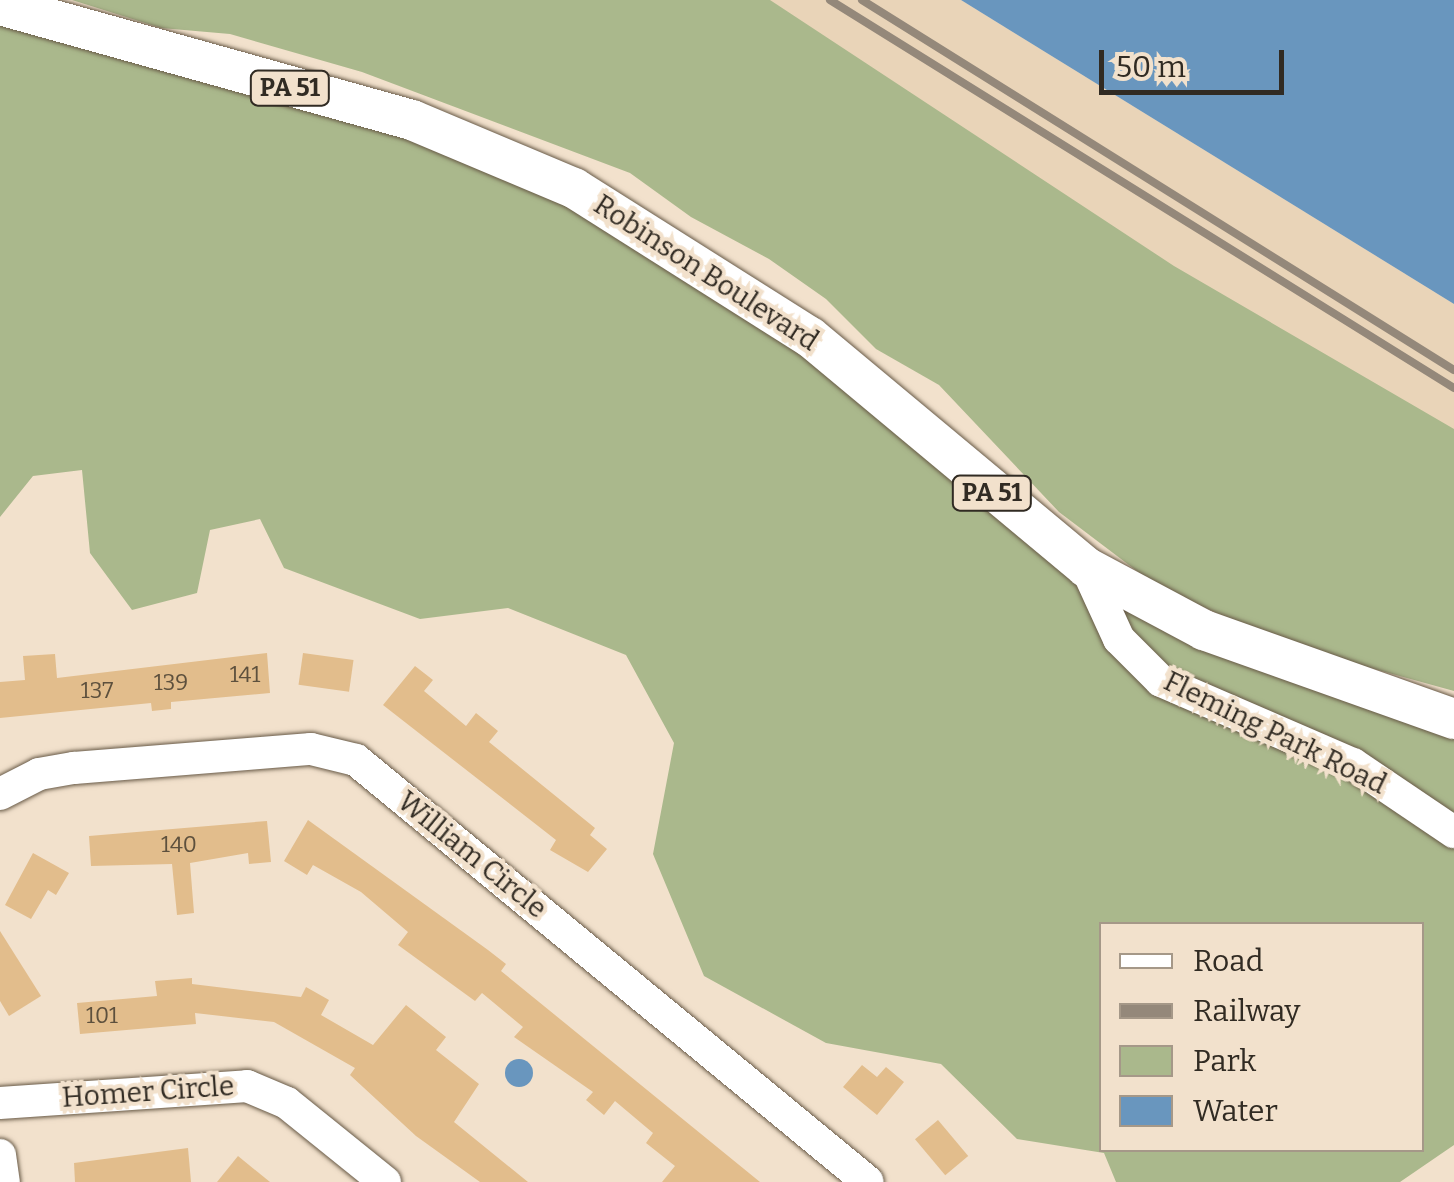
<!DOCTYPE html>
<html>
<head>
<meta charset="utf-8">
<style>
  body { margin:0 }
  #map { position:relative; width:1454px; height:1182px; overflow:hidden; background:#f2e1cc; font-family:Bitter,serif }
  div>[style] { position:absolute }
  .built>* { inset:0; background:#e9d4b8 }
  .green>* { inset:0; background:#aab88c }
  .water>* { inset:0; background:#6996be }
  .round { border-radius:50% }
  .building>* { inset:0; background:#e2bd8c; transform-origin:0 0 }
  .roads { filter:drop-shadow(0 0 2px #685a47) drop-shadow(0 0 2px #685a47) }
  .minor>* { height:32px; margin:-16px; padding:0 16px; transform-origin:16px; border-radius:16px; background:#fff }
  .major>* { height:40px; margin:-20px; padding:0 20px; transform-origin:20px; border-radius:20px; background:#fff }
  .rail>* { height:8px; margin:-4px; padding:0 4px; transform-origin:4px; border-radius:4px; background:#94887a }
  span { translate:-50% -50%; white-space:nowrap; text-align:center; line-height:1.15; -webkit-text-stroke:8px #f2e1cc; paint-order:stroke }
  .number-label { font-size:22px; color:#5d503d }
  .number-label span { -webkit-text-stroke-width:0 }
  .shield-label span { padding:2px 8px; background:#f2e1cc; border:2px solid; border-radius:8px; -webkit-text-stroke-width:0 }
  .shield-label { font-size:25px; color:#312b23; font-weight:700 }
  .street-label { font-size:28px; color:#312b23 }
  .legend { position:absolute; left:1099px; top:922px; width:325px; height:230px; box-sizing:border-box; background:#f2e1cc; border:2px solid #a59888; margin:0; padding:12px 18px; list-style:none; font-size:30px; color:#312b23 }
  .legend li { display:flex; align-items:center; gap:20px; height:50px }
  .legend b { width:50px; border:2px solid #a59888 }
  .scale { position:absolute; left:1099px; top:50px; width:185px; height:45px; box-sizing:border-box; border:5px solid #312b23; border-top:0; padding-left:12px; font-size:30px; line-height:35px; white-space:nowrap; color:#312b23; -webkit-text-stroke:8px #f2e1cc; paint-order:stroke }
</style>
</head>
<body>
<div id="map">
  <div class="built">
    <i style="clip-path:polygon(597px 0,961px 0,1454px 304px,1454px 506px)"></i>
  </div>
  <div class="green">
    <i style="clip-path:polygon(72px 0,770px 0,1174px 266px,1454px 429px,1454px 691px,1291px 646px,1158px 587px,1059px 512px,939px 385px,876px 349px,826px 299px,769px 259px,691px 217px,630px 173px,362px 72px,230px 34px,161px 28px)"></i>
    <i style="clip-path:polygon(evenodd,0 16px,410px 127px,570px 194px,805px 343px,1084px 569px,1117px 639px,1353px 768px,1454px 841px,1454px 1145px,1400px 1182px,1116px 1182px,1104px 1153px,1017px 1139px,941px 1064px,826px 1043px,704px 976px,653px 854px,674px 743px,626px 655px,508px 608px,420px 619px,284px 568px,260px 519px,210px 530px,197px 593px,132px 610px,90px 553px,82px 470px,33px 476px,0 517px,0 16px,1102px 924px,1422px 924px,1422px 1150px,1102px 1150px,1102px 924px)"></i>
    <i style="clip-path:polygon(1125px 604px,1454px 722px,1454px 821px,1162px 679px,1119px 616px)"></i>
  </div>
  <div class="water">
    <i style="clip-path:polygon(961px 0,1454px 0,1454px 304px)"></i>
    <i class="round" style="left:505px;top:1059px;width:28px;height:28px"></i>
  </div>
  <div class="building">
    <i style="clip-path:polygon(267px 653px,270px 693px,171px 702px,171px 709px,152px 711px,151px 703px,0 718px,0 682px,25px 680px,23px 656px,55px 654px,57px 678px)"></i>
    <i style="left:303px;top:653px;width:51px;height:32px;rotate:8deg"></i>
    <i style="clip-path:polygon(415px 666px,433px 680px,424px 691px,466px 726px,476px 713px,498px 731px,489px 742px,595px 828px,590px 835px,607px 849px,588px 872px,550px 850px,556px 840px,383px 705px)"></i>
    <i style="clip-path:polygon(308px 820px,488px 950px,506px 964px,501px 971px,760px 1182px,662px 1182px,675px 1166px,646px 1143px,653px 1133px,615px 1101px,604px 1115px,586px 1100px,593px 1092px,514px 1037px,523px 1027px,482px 993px,475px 1001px,398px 945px,408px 932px,361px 892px,313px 865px,307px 875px,284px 861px)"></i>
    <i style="clip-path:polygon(267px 821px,271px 862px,249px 864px,248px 853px,190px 863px,194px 913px,177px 915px,172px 864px,91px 866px,89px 836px)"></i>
    <i style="clip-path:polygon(33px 853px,69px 873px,56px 895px,48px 890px,31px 919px,5px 905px)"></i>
    <i style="clip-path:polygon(0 931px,41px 996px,9px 1016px,0 1001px)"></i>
    <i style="clip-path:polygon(192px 978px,192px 984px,301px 997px,306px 987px,329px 1000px,321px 1015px,373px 1045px,406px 1005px,446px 1037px,436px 1050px,479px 1084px,454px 1122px,528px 1182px,480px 1182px,416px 1136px,350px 1075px,355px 1068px,274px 1022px,195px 1013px,196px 1024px,80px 1034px,77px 1003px,157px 996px,155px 981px)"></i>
    <i style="clip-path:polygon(862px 1065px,877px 1077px,886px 1067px,904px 1082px,877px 1115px,843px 1087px)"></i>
    <i style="left:938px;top:1120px;width:47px;height:30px;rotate:50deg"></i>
    <i style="clip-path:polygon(188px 1148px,191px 1182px,75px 1182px,74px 1163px)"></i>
    <i style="clip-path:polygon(238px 1156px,270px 1182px,217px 1182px)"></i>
  </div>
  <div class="roads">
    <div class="minor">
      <i style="left:1086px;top:567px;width:79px;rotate:65.4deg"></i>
      <i style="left:1119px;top:639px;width:59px;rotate:45deg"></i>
      <i style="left:1161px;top:681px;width:209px;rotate:23.4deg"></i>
      <i style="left:1353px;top:764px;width:122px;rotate:34deg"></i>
      <i style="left:0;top:794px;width:44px;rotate:-27.1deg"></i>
      <i style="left:39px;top:774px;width:36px;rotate:-10deg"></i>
      <i style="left:74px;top:768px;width:238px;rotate:-4.6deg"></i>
      <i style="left:311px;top:749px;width:46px;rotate:13.7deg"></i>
      <i style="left:356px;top:760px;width:663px;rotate:39.5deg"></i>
      <i style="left:0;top:1103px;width:248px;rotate:-3.9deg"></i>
      <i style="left:247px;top:1086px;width:43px;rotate:23deg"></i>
      <i style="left:287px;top:1103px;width:126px;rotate:38.9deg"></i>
      <i style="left:0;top:1155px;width:27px;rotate:82deg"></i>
    </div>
    <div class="major">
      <i style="left:0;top:5px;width:428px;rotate:15.6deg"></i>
      <i style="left:412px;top:120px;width:176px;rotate:22.8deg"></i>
      <i style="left:574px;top:188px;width:279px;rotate:32.3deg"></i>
      <i style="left:810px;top:337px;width:359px;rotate:39.8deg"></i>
      <i style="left:1086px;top:567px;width:134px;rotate:28.1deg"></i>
      <i style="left:1204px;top:630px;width:265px;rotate:19.6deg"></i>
    </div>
  </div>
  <div class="rail">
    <i style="left:830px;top:0;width:735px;rotate:31.87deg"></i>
    <i style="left:862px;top:0;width:698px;rotate:32.01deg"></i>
  </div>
  <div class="number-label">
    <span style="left:245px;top:675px">141</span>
    <span style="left:171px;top:683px">139</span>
    <span style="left:97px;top:691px">137</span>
    <span style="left:179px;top:845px">140</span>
    <span style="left:102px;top:1016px">101</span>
  </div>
  <div class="shield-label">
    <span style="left:290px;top:88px">PA 51</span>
    <span style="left:992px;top:493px">PA 51</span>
  </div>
  <div class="street-label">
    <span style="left:706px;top:273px;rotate:33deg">Robinson Boulevard</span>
    <span style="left:1275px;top:733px;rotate:26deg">Fleming Park Road</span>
    <span style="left:472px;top:855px;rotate:39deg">William Circle</span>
    <span style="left:148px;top:1092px;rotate:-4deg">Homer Circle</span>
  </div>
  <ul class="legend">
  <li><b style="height:12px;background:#fff"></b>Road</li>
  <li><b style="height:12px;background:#94887a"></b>Railway</li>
  <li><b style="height:28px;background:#aab88c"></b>Park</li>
  <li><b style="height:28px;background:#6996be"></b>Water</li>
  </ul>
  <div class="scale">50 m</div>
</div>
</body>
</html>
